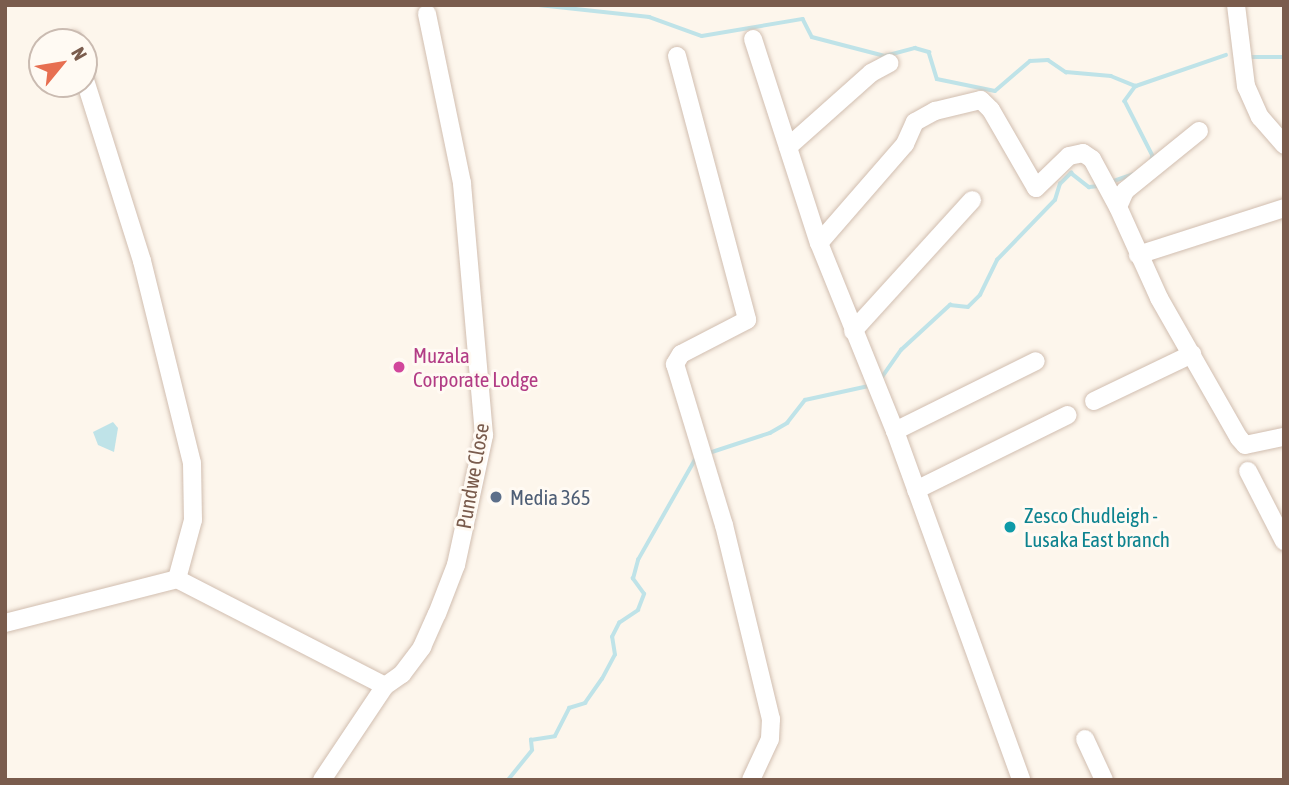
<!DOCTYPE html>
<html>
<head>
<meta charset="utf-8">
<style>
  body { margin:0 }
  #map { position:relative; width:1289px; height:785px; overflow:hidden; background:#fdf6ec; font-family:"Asap Condensed",sans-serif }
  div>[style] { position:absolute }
  .water>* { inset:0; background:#bfe3e8 }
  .stream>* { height:3.5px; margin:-1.75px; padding:0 1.75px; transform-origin:1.75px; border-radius:1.75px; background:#bfe3e8 }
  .roads { filter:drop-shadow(0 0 2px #d1beb0) drop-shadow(0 0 2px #d1beb0) }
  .minor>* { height:18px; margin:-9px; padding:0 9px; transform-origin:9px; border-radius:9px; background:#fff }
  .dots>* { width:19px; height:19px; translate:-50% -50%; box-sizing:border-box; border:4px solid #fffaf3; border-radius:50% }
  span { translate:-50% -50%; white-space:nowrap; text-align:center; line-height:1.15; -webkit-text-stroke:6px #fffaf3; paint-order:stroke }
  .hotel-label { font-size:21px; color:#b23c85 }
  .left { translate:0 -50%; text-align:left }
  .street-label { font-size:21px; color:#7a5c4d }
  .service-label { font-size:21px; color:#4e5e75 }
  .culture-label { font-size:21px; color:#0d838f }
  .frame { position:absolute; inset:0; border:7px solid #7a5c4d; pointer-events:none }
  .north { position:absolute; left:28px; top:28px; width:70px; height:70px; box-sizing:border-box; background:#fffaf3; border:2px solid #cabbb1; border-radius:50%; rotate:60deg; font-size:19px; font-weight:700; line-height:28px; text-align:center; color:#7a5c4d }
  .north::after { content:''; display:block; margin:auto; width:24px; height:32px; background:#e76f51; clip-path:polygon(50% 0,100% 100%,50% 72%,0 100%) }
</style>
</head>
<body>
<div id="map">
  <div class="water">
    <i style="clip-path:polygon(113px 422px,118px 428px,114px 452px,98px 445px,93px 432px)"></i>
  </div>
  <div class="stream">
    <i style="left:539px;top:5px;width:111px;rotate:6.2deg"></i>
    <i style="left:649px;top:17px;width:56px;rotate:19.7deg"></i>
    <i style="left:702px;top:36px;width:102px;rotate:-9.6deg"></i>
    <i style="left:803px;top:19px;width:20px;rotate:63deg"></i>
    <i style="left:812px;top:37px;width:75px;rotate:14.6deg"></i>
    <i style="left:885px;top:56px;width:31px;rotate:-15deg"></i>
    <i style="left:915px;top:48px;width:15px;rotate:16deg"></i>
    <i style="left:929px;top:52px;width:28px;rotate:73deg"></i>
    <i style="left:937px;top:79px;width:59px;rotate:11.7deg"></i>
    <i style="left:995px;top:91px;width:46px;rotate:-40.6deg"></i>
    <i style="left:1030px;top:61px;width:18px;rotate:-3deg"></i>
    <i style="left:1048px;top:60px;width:22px;rotate:34deg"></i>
    <i style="left:1066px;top:72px;width:45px;rotate:5.1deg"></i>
    <i style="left:1111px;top:76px;width:27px;rotate:22deg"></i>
    <i style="left:1136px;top:86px;width:95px;rotate:-19deg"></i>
    <i style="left:1250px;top:57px;width:34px"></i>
    <i style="left:1136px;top:86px;width:19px;rotate:126deg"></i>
    <i style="left:1125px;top:101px;width:62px;rotate:63deg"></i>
    <i style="left:1153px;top:156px;width:6px;rotate:108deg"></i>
    <i style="left:1111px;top:182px;width:24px;rotate:-19deg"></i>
    <i style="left:880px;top:380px;width:37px;rotate:-55deg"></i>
    <i style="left:901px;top:350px;width:67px;rotate:-42.6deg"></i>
    <i style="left:950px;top:305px;width:18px;rotate:6deg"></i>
    <i style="left:968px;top:307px;width:17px;rotate:-45deg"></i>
    <i style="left:980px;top:295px;width:39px;rotate:-64deg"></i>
    <i style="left:997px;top:260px;width:83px;rotate:-46deg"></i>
    <i style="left:1055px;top:200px;width:17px;rotate:-73deg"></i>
    <i style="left:1060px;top:184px;width:16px;rotate:-45deg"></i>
    <i style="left:1071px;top:173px;width:23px;rotate:38deg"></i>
    <i style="left:1089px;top:187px;width:10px;rotate:-6deg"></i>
    <i style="left:709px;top:453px;width:64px;rotate:-18.2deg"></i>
    <i style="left:770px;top:433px;width:20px;rotate:-30deg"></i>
    <i style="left:787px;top:423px;width:29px;rotate:-52deg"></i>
    <i style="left:805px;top:400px;width:66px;rotate:-12.3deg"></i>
    <i style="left:508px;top:780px;width:38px;rotate:-51deg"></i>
    <i style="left:532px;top:750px;width:10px;rotate:-96deg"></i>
    <i style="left:531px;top:740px;width:24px;rotate:-9deg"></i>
    <i style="left:555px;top:736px;width:31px;rotate:-63deg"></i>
    <i style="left:569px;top:708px;width:17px;rotate:-17deg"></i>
    <i style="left:585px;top:703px;width:29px;rotate:-55deg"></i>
    <i style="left:602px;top:679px;width:27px;rotate:-62deg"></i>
    <i style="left:615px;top:655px;width:18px;rotate:-99deg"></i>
    <i style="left:612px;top:637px;width:16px;rotate:-63deg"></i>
    <i style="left:619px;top:623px;width:23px;rotate:-34deg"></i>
    <i style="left:638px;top:610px;width:17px;rotate:-69deg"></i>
    <i style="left:644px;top:594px;width:19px;rotate:-126deg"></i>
    <i style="left:633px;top:579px;width:20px;rotate:-75deg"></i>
    <i style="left:638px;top:560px;width:117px;rotate:-60.4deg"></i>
  </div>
  <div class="roads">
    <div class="minor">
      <i style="left:1236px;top:5px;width:82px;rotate:83deg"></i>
      <i style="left:1246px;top:86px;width:34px;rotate:66deg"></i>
      <i style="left:1260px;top:117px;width:37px;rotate:49deg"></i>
      <i style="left:753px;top:39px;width:214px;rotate:72.1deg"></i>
      <i style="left:819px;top:243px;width:203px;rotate:68deg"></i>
      <i style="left:895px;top:431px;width:371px;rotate:70.1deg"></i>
      <i style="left:73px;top:40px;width:2px;rotate:90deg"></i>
      <i style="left:677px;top:56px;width:273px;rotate:75.1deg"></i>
      <i style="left:747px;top:320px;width:74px;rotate:152.7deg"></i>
      <i style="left:681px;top:354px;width:12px;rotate:121deg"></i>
      <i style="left:675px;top:364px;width:168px;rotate:73.1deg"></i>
      <i style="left:724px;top:525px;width:200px;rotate:76.4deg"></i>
      <i style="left:771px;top:719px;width:20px;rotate:93deg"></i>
      <i style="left:770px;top:739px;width:45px;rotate:114.9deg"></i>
      <i style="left:84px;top:77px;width:193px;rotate:72.5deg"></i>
      <i style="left:142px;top:261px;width:208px;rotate:76.1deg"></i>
      <i style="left:192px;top:463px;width:57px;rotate:89deg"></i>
      <i style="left:193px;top:520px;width:61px;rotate:105.2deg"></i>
      <i style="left:1199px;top:131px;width:95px;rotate:141deg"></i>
      <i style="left:1125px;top:191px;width:17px;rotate:114deg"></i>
      <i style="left:1118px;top:207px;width:100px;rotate:65.7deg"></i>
      <i style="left:1159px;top:298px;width:161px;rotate:60.3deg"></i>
      <i style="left:1239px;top:438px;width:9px;rotate:49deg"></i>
      <i style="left:1245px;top:445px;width:40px;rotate:-12deg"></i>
      <i style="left:788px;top:147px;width:111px;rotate:-41.7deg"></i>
      <i style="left:871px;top:73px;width:21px;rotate:-28deg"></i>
      <i style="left:819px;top:243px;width:131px;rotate:-49deg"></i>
      <i style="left:905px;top:144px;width:24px;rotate:-66deg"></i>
      <i style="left:915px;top:122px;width:23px;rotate:-29deg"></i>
      <i style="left:935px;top:111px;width:47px;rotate:-13.4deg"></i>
      <i style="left:981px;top:100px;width:14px;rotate:45deg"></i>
      <i style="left:991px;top:110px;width:90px;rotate:60deg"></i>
      <i style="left:1036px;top:188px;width:46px;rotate:-44.1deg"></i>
      <i style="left:1069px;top:156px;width:14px;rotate:-12deg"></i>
      <i style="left:1083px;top:153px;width:11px;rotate:34deg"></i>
      <i style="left:1092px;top:159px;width:55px;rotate:61.6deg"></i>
      <i style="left:1138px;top:255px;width:153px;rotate:-17.8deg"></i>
      <i style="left:853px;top:331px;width:177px;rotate:-47.7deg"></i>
      <i style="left:1094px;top:401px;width:109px;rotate:-25.6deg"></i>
      <i style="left:895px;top:431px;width:157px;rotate:-26.4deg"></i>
      <i style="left:1248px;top:471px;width:79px;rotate:62.8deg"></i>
      <i style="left:916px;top:490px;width:169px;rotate:-26.3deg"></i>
      <i style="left:177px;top:579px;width:234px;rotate:27.2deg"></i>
      <i style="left:5px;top:623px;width:178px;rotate:-14.3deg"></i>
      <i style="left:1085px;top:739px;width:45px;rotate:65.1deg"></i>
      <i style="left:322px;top:780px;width:113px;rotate:-56.2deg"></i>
      <i style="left:385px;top:686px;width:21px;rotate:-35deg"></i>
      <i style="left:402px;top:674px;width:34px;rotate:-53deg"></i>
      <i style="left:422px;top:647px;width:36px;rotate:-66deg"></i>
      <i style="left:437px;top:614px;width:53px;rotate:-68.8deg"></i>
      <i style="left:456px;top:565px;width:133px;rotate:-77.8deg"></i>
      <i style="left:484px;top:435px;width:253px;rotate:-95deg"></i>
      <i style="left:462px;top:183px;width:173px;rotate:-101.7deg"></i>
    </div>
  </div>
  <div class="dots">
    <i style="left:399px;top:367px;background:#d1479c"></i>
    <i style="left:496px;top:497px;background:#5c6f8a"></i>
    <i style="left:1010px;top:527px;background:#0f9aa8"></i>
  </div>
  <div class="hotel-label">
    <span class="left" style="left:413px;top:367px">Muzala<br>Corporate Lodge</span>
  </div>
  <div class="street-label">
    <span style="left:472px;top:476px;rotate:-80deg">Pundwe Close</span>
  </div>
  <div class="service-label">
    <span class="left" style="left:510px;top:497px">Media 365</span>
  </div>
  <div class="culture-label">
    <span class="left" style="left:1024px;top:527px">Zesco Chudleigh -<br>Lusaka East branch</span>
  </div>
  <div class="frame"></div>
  <div class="north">N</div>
</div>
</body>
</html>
